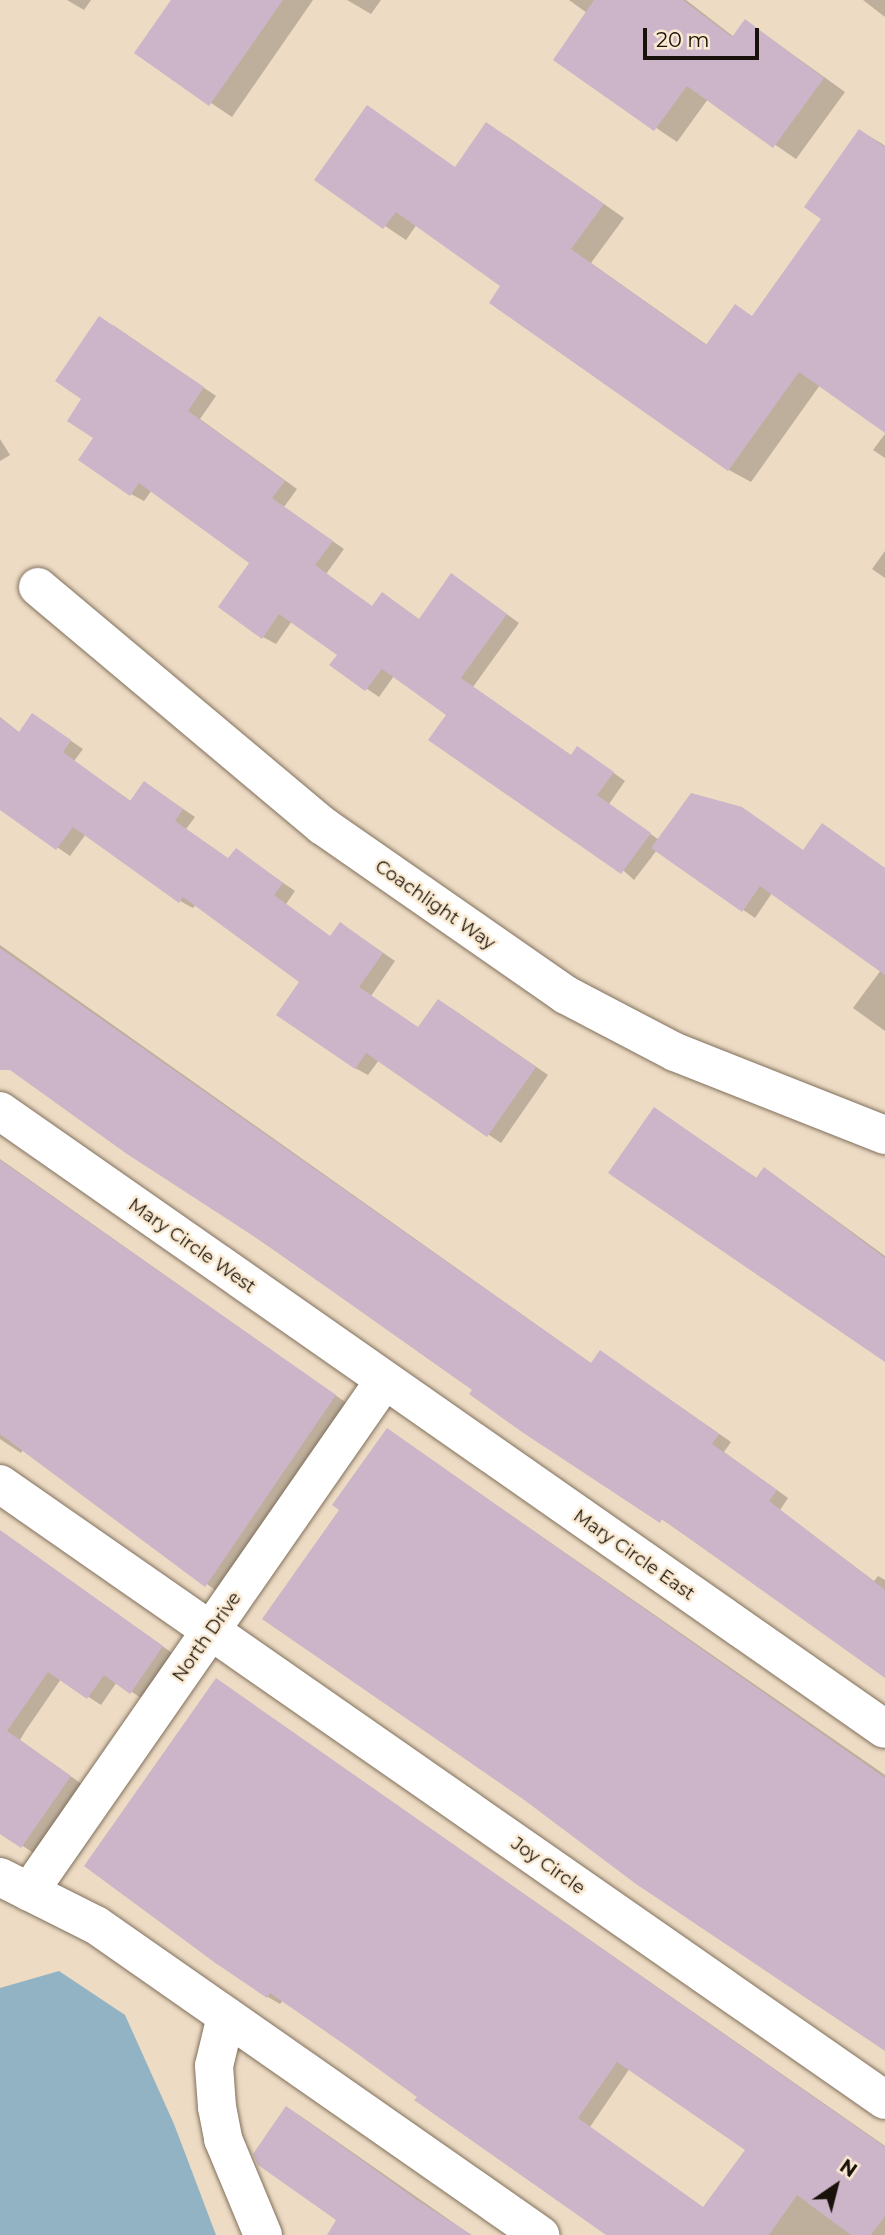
<!DOCTYPE html>
<html>
<head>
<meta charset="utf-8">
<style>
  body { margin:0 }
  #map { position:relative; width:885px; height:2235px; overflow:hidden; background:#eddbc4; font-family:Montserrat,sans-serif }
  div>[style] { position:absolute }
  .water>* { inset:0; background:#92b3c3 }
  .shadow>* { inset:0; background:#0003 }
  .building>* { inset:0; background:#ccb5c8 }
  .roads { filter:drop-shadow(0 0 2px #80705c) drop-shadow(0 0 2px #80705c) }
  .minor>* { height:38px; margin:-19px; padding:0 19px; transform-origin:19px; border-radius:19px; background:#fff }
  span { translate:-50% -50%; white-space:nowrap; text-align:center; line-height:1.15; -webkit-text-stroke:5px #fae9d1; paint-order:stroke }
  .street-label { font-size:18px; color:#18120a }
  .north { position:absolute; left:801px; top:2151px; width:70px; height:70px; -webkit-text-stroke:5px #fae9d1; paint-order:stroke; rotate:35deg; font-size:19px; font-weight:700; line-height:28px; text-align:center; color:#18120a }
  .north::after { content:''; display:block; margin:auto; width:24px; height:32px; background:#18120a; clip-path:polygon(50% 0,100% 100%,50% 72%,0 100%) }
  .scale { position:absolute; left:643px; top:28px; width:116px; height:32px; box-sizing:border-box; border:4px solid #18120a; border-top:0; padding-left:9px; font-size:21px; line-height:24px; white-space:nowrap; color:#18120a; -webkit-text-stroke:5px #fae9d1; paint-order:stroke }
</style>
</head>
<body>
<div id="map">
  <div class="water">
    <i style="clip-path:polygon(59px 1971px,125px 2015px,174px 2124px,216px 2235px,0 2235px,0 1988px)"></i>
  </div>
  <div class="shadow">
    <i style="clip-path:polygon(67px 0,91px 0,84px 10px)"></i>
    <i style="clip-path:polygon(173px 0,313px 0,232px 117px,136px 53px)"></i>
    <i style="clip-path:polygon(347px 0,381px 0,371px 14px)"></i>
    <i style="clip-path:polygon(569px 0,686px 0,734px 37px,746px 21px,845px 92px,796px 159px,708px 99px,677px 142px,555px 59px,587px 13px)"></i>
    <i style="clip-path:polygon(863px 0,885px 0,885px 17px)"></i>
    <i style="clip-path:polygon(368px 107px,461px 174px,487px 125px,508px 137px,624px 218px,591px 263px,707px 345px,754px 317px,824px 218px,860px 131px,881px 143px,885px 146px,885px 431px,820px 385px,751px 482px,729px 470px,491px 303px,503px 285px,417px 224px,406px 240px,316px 180px)"></i>
    <i style="clip-path:polygon(113px 325px,216px 396px,200px 419px,297px 489px,284px 507px,344px 549px,326px 574px,373px 607px,420px 620px,464px 583px,519px 623px,473px 687px,572px 756px,590px 756px,625px 781px,609px 804px,659px 840px,805px 851px,885px 868px,885px 1031px,853px 1008px,881px 970px,772px 893px,755px 918px,657px 850px,634px 880px,448px 715px,394px 676px,379px 697px,332px 665px,339px 655px,292px 621px,276px 644px,263px 637px,252px 562px,152px 490px,144px 501px,131px 494px,95px 438px,84px 398px)"></i>
    <i style="clip-path:polygon(885px 434px,885px 458px,873px 450px)"></i>
    <i style="clip-path:polygon(0 439px,10px 455px,0 461px)"></i>
    <i style="clip-path:polygon(885px 551px,885px 578px,872px 569px)"></i>
    <i style="clip-path:polygon(33px 715px,83px 749px,74px 761px,132px 802px,157px 791px,195px 817px,186px 829px,230px 860px,236px 850px,295px 891px,286px 904px,331px 937px,353px 932px,395px 961px,371px 996px,419px 1029px,451px 1008px,548px 1075px,501px 1143px,379px 1060px,368px 1075px,355px 1068px,301px 981px,196px 904px,193px 908px,180px 901px,86px 834px,70px 856px,0 808px,0 717px,20px 733px)"></i>
    <i style="clip-path:polygon(0 945px,592px 1364px,613px 1360px,731px 1442px,724px 1452px,788px 1498px,780px 1510px,874px 1581px,878px 1576px,885px 1580px,885px 1674px,0 1060px)"></i>
    <i style="clip-path:polygon(655px 1109px,758px 1179px,765px 1170px,777px 1177px,885px 1256px,885px 1360px)"></i>
    <i style="clip-path:polygon(0 1159px,348px 1404px,219px 1593px,24px 1448px,21px 1453px,0 1439px)"></i>
    <i style="clip-path:polygon(400px 1438px,885px 1775px,885px 2048px)"></i>
    <i style="clip-path:polygon(0 1532px,175px 1655px,144px 1700px,117px 1682px,101px 1705px,61px 1679px,26px 1730px,20px 1740px,83px 1785px,35px 1854px,0 1831px)"></i>
    <i style="clip-path:polygon(evenodd,229px 1688px,885px 2146px,885px 2235px,610px 2235px,283px 2000px,280px 2004px,268px 1997px,229px 1688px,630px 2068px,748px 2150px,704px 2208px,590px 2127px,630px 2068px)"></i>
    <i style="clip-path:polygon(287px 2108px,299px 2115px,471px 2235px,329px 2235px,338px 2220px)"></i>
  </div>
  <div class="building">
    <i style="clip-path:polygon(171px 0,283px 0,209px 106px,134px 53px)"></i>
    <i style="clip-path:polygon(594px 0,683px 0,732px 37px,745px 19px,824px 78px,773px 148px,687px 86px,654px 131px,553px 60px)"></i>
    <i style="clip-path:polygon(367px 105px,455px 167px,486px 122px,604px 204px,571px 249px,706px 345px,735px 304px,752px 316px,821px 219px,804px 207px,859px 129px,885px 147px,885px 433px,799px 372px,728px 471px,489px 303px,500px 286px,396px 212px,383px 229px,314px 180px)"></i>
    <i style="clip-path:polygon(99px 316px,204px 387px,188px 411px,285px 481px,272px 498px,333px 541px,315px 565px,372px 606px,382px 592px,419px 619px,451px 573px,507px 614px,461px 678px,571px 755px,577px 746px,614px 772px,597px 795px,651px 833px,621px 874px,428px 740px,446px 715px,382px 669px,365px 691px,329px 665px,337px 655px,279px 614px,262px 639px,218px 607px,249px 563px,139px 483px,130px 496px,78px 460px,93px 438px,67px 421px,81px 399px,55px 381px)"></i>
    <i style="clip-path:polygon(32px 713px,71px 740px,63px 752px,130px 801px,144px 781px,183px 809px,175px 821px,228px 858px,236px 848px,283px 883px,274px 895px,330px 936px,340px 922px,383px 953px,359px 987px,418px 1027px,438px 999px,536px 1067px,487px 1137px,366px 1053px,355px 1069px,276px 1015px,299px 982px,183px 897px,179px 903px,73px 827px,56px 850px,0 810px,0 718px,19px 732px)"></i>
    <i style="clip-path:polygon(691px 793px,742px 807px,803px 850px,822px 823px,885px 868px,885px 975px,760px 886px,742px 912px,651px 848px)"></i>
    <i style="clip-path:polygon(0 948px,591px 1363px,600px 1350px,719px 1434px,712px 1444px,777px 1490px,769px 1501px,885px 1590px,885px 1678px,662px 1519px,660px 1523px,522px 1432px,469px 1394px,472px 1390px,264px 1243px,127px 1154px,10px 1070px,0 1070px)"></i>
    <i style="clip-path:polygon(654px 1107px,756px 1178px,764px 1167px,885px 1258px,885px 1362px,608px 1173px)"></i>
    <i style="clip-path:polygon(0 1160px,336px 1395px,205px 1587px,0 1434px)"></i>
    <i style="clip-path:polygon(387px 1428px,885px 1778px,885px 2051px,636px 1884px,523px 1799px,262px 1619px,339px 1510px,332px 1505px)"></i>
    <i style="clip-path:polygon(0 1530px,163px 1646px,130px 1694px,104px 1675px,87px 1699px,48px 1672px,7px 1731px,71px 1776px,21px 1848px,0 1834px)"></i>
    <i style="clip-path:polygon(evenodd,216px 1678px,885px 2147px,885px 2216px,871px 2235px,851px 2235px,797px 2195px,769px 2235px,606px 2235px,414px 2100px,417px 2097px,351px 2049px,270px 1993px,267px 1998px,214px 1962px,84px 1866px,216px 1678px,617px 2062px,745px 2150px,703px 2207px,578px 2118px,617px 2062px)"></i>
    <i style="clip-path:polygon(286px 2106px,420px 2202px,472px 2235px,327px 2235px,336px 2220px,258px 2165px,253px 2154px)"></i>
  </div>
  <div class="roads">
    <div class="minor">
      <i style="left:38px;top:587px;width:372px;rotate:40deg"></i>
      <i style="left:323px;top:826px;width:296px;rotate:34.8deg"></i>
      <i style="left:566px;top:995px;width:123px;rotate:27.6deg"></i>
      <i style="left:675px;top:1052px;width:226px;rotate:21.6deg"></i>
      <i style="left:0;top:1111px;width:1079px;rotate:34.93deg"></i>
      <i style="left:0;top:1484px;width:1078px;rotate:34.84deg"></i>
      <i style="left:0;top:1877px;width:107px;rotate:26.6deg"></i>
      <i style="left:96px;top:1925px;width:542px;rotate:34.92deg"></i>
      <i style="left:29px;top:1892px;width:622px;rotate:-55.21deg"></i>
      <i style="left:226px;top:2016px;width:51px;rotate:103.5deg"></i>
      <i style="left:214px;top:2066px;width:41px;rotate:85.8deg"></i>
      <i style="left:217px;top:2107px;width:33px;rotate:79deg"></i>
      <i style="left:223px;top:2139px;width:104px;rotate:67.4deg"></i>
    </div>
  </div>
  <div class="street-label">
    <span style="left:435px;top:905px;rotate:35deg">Coachlight Way</span>
    <span style="left:192px;top:1246px;rotate:35deg">Mary Circle West</span>
    <span style="left:634px;top:1555px;rotate:35deg">Mary Circle East</span>
    <span style="left:207px;top:1637px;rotate:-55deg">North Drive</span>
    <span style="left:548px;top:1866px;rotate:35deg">Joy Circle</span>
  </div>
  <div class="north">N</div>
  <div class="scale">20 m</div>
</div>
</body>
</html>
